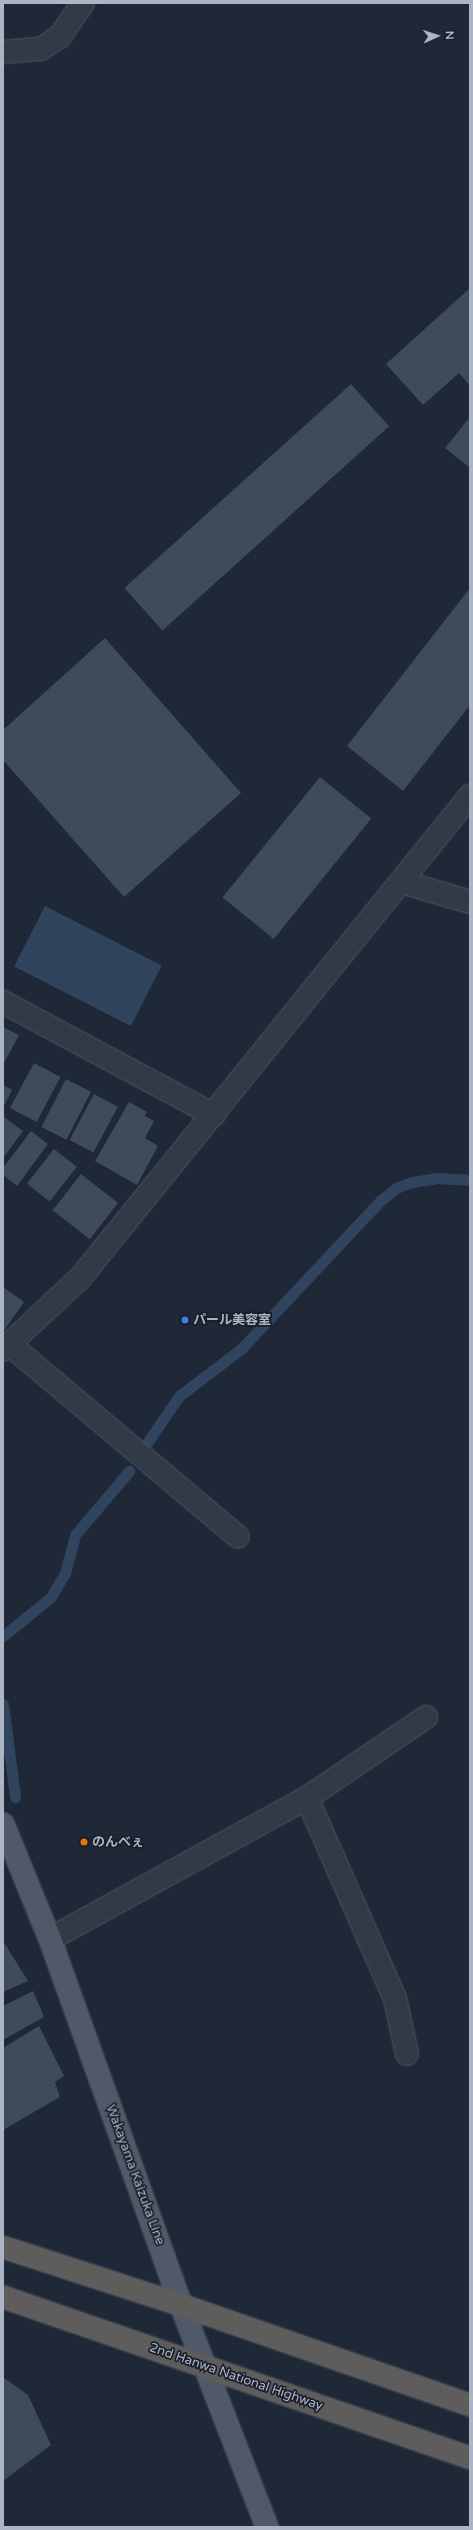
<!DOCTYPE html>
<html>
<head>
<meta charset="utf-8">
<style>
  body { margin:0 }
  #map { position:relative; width:473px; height:2530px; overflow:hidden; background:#1e2836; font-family:"Varela Round","Noto Sans JP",sans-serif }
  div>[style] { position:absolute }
  .water>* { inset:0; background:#31445e; transform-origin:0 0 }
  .stream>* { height:11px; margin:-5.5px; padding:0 5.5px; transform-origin:5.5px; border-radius:5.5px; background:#31445e }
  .building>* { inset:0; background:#3f4b5b; transform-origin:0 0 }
  .roads { filter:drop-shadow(0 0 1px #4f5865) drop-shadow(0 0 1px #4f5865) }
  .minor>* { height:22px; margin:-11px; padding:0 11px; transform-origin:11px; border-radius:11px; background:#323a47 }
  .primary>* { height:22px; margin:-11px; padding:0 11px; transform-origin:11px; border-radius:11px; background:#4f5967 }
  .trunk>* { height:22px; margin:-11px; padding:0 11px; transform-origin:11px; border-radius:11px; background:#5e5d5b }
  .dots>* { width:11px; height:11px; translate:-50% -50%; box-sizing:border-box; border:2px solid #181f2b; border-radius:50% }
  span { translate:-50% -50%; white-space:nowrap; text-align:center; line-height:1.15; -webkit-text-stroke:3.5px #181f2b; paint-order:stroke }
  .poi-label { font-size:13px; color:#acb5c4; font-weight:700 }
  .left { translate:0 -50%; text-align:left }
  .street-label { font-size:13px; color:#acb5c4 }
  .frame { position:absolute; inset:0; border:4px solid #acb5c4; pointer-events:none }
  .north { position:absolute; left:417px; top:16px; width:40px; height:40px; -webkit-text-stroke:3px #181f2b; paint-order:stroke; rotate:87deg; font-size:11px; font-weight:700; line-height:16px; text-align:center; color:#acb5c4 }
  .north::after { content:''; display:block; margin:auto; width:14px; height:18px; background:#acb5c4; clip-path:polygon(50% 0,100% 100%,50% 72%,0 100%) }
</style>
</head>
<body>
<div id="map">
  <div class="water">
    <i style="left:45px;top:906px;width:131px;height:68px;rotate:27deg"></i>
  </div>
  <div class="stream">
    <i style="left:147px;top:1443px;width:57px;rotate:-55.8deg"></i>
    <i style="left:179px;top:1396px;width:78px;rotate:-37.2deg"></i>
    <i style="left:241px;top:1349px;width:203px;rotate:-46.8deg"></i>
    <i style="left:380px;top:1201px;width:21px;rotate:-39deg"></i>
    <i style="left:396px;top:1188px;width:17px;rotate:-21deg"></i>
    <i style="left:412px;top:1182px;width:24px;rotate:-9deg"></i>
    <i style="left:436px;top:1178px;width:34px;rotate:3deg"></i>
    <i style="left:3px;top:1636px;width:62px;rotate:-39.1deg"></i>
    <i style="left:51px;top:1597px;width:28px;rotate:-60deg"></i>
    <i style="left:65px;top:1573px;width:39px;rotate:-75deg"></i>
    <i style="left:75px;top:1535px;width:84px;rotate:-49.8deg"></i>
    <i style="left:3px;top:1704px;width:94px;rotate:82.6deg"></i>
  </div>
  <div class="building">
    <i style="clip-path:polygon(470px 288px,470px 386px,459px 373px,423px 405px,386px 364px)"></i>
    <i style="left:351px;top:384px;width:57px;height:305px;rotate:48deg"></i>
    <i style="clip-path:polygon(470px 417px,470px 468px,445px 448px)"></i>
    <i style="clip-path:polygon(470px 588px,470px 705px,403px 791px,347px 746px)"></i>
    <i style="clip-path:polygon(105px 638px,241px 793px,124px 897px,3px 760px,3px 730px)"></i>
    <i style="left:320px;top:777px;width:66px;height:155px;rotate:39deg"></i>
    <i style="clip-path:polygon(3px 1027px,19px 1035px,3px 1065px)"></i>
    <i style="left:34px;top:1063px;width:30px;height:51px;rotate:28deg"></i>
    <i style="left:66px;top:1079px;width:28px;height:54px;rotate:27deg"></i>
    <i style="clip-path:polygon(3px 1085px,12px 1090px,3px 1108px)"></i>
    <i style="left:94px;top:1094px;width:27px;height:52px;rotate:28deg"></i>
    <i style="clip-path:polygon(129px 1102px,147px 1112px,145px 1116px,154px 1121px,145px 1138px,158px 1146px,137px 1185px,95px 1161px)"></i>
    <i style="clip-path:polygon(4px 1117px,23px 1131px,3px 1158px,3px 1118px)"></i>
    <i style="clip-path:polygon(31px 1131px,48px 1144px,17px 1186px,3px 1175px,3px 1168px)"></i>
    <i style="left:54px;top:1149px;width:29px;height:44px;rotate:38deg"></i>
    <i style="left:81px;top:1174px;width:47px;height:46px;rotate:38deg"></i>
    <i style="clip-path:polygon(3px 1287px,24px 1302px,3px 1332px)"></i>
    <i style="clip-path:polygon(3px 1941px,28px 1981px,3px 1992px)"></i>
    <i style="clip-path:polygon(33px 1991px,44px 2017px,3px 2040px,3px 2006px)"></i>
    <i style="clip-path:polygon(39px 2026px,64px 2076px,55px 2082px,60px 2097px,3px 2130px,3px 2048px)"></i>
    <i style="clip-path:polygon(3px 2377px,28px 2395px,51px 2445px,3px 2481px)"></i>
  </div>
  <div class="roads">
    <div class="minor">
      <i style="left:3px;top:52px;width:38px;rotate:-5deg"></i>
      <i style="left:41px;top:49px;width:23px;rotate:-34deg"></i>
      <i style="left:60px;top:36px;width:40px;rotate:-55.1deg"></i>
      <i style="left:402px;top:882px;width:71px;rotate:16.4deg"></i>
      <i style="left:3px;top:1002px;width:239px;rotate:28.2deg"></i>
      <i style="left:9px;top:1344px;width:299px;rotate:40.1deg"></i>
      <i style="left:3px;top:1350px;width:107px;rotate:-43.1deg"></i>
      <i style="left:81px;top:1277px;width:619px;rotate:-51.04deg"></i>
      <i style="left:307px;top:1798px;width:219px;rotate:66.3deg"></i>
      <i style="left:395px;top:1998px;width:57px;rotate:77.9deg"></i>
      <i style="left:50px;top:1939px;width:293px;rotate:-28.8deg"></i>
      <i style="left:307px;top:1798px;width:144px;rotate:-34.2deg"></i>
    </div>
    <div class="primary">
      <i style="left:3px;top:1824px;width:124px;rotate:67.8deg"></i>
      <i style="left:50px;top:1939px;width:389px;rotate:70.3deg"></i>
      <i style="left:181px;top:2305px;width:238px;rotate:68.8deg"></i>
    </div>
    <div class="trunk">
      <i style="left:3px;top:2247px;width:187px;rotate:18deg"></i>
      <i style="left:181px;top:2305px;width:306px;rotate:19.1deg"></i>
      <i style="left:3px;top:2297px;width:494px;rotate:19deg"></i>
    </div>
  </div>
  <div class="dots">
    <i style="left:185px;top:1320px;background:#3f7fe0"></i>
    <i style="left:84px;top:1842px;background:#e8710a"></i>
  </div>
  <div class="poi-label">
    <span class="left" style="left:193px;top:1320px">パール美容室</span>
    <span class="left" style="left:92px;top:1842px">のんべぇ</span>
  </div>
  <div class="street-label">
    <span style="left:135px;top:2175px;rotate:70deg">Wakayama Kaizuka Line</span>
    <span style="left:236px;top:2377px;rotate:19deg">2nd Hanwa National Highway</span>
  </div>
  <div class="frame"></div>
  <div class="north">N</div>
</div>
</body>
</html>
